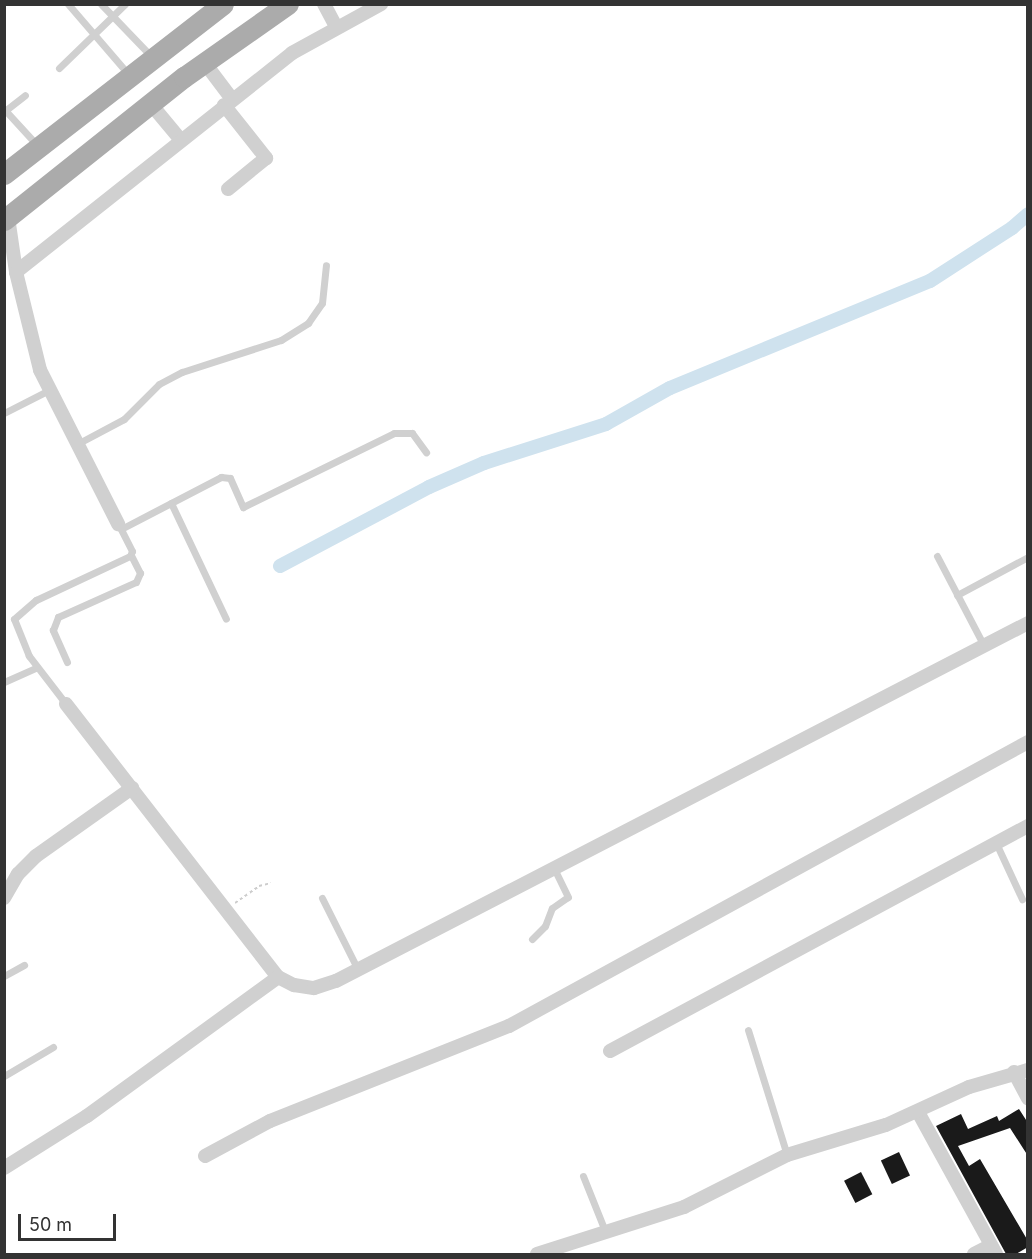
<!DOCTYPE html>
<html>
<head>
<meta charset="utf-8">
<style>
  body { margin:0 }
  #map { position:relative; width:1032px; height:1259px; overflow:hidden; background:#fff; font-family:Inter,sans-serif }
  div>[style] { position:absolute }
  .canal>* { height:14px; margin:-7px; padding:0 7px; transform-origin:7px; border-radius:7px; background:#cfe2ee }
  .building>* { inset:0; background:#1a1a1a; transform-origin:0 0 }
  .path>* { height:2px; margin-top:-1px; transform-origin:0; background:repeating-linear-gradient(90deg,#cdcdcd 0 3px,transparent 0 6px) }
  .lane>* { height:7px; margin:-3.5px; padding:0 3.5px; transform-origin:3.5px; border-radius:3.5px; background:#d0d0d0 }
  .street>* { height:14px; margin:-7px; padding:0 7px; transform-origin:7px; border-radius:7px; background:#d0d0d0 }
  .primary>* { height:21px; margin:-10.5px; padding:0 10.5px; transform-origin:10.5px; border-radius:10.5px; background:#ababab }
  span { translate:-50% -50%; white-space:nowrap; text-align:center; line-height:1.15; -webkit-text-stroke:6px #fff; paint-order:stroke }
  .frame { position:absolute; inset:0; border:6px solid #333; pointer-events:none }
  .scale { position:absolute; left:18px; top:1214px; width:98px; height:27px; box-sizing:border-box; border:3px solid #333; border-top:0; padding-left:8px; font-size:18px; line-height:21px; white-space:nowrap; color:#333; -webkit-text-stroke:4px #fff; paint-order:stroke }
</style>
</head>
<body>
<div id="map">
  <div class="canal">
    <i style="left:280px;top:566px;width:169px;rotate:-27.9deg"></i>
    <i style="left:429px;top:487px;width:60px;rotate:-23.6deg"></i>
    <i style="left:484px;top:463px;width:128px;rotate:-17.7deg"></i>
    <i style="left:606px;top:424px;width:73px;rotate:-29.4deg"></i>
    <i style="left:670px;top:388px;width:281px;rotate:-22.4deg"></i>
    <i style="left:930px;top:281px;width:98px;rotate:-32.9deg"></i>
    <i style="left:1012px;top:228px;width:21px;rotate:-41deg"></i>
  </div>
  <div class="building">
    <i style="clip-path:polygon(1019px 1109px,1028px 1123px,1028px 1156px,1010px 1128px,958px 1146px,969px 1166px,980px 1159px,1028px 1241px,1028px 1247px,1016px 1254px,1006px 1254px,936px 1126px,961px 1114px,968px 1129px,997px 1116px,999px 1121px)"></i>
    <i style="left:899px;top:1152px;width:26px;height:20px;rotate:65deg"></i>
    <i style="left:861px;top:1172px;width:25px;height:19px;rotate:63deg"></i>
  </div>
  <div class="path">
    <i style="left:235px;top:903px;width:29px;rotate:-35deg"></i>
    <i style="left:259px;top:886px;width:12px;rotate:-14deg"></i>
  </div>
  <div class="lane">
    <i style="left:68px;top:4px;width:94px;rotate:49.3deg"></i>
    <i style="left:101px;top:4px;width:74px;rotate:46.1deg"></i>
    <i style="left:59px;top:68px;width:92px;rotate:-44.1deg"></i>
    <i style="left:4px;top:109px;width:49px;rotate:47.5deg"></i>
    <i style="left:6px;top:110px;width:24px;rotate:-38deg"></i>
    <i style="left:4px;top:413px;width:51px;rotate:-27.1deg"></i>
    <i style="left:77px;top:444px;width:53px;rotate:-28deg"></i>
    <i style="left:124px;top:419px;width:49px;rotate:-45deg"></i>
    <i style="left:159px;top:384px;width:26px;rotate:-28deg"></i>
    <i style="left:182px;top:372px;width:104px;rotate:-17.9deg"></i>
    <i style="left:281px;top:340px;width:32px;rotate:-32deg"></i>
    <i style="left:308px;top:323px;width:24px;rotate:-55deg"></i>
    <i style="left:322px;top:303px;width:38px;rotate:-84deg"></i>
    <i style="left:171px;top:503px;width:128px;rotate:64.6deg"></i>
    <i style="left:121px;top:529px;width:113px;rotate:-27.5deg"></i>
    <i style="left:221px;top:477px;width:9px;rotate:6deg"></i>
    <i style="left:230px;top:478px;width:32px;rotate:66deg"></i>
    <i style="left:243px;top:507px;width:168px;rotate:-26.1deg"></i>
    <i style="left:394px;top:433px;width:18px"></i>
    <i style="left:412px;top:433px;width:24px;rotate:54deg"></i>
    <i style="left:937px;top:556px;width:102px;rotate:62.4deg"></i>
    <i style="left:957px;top:595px;width:81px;rotate:-28.2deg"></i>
    <i style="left:67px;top:662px;width:35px;rotate:-114deg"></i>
    <i style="left:53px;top:630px;width:14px;rotate:-69deg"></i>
    <i style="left:58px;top:617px;width:85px;rotate:-24.2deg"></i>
    <i style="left:136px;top:582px;width:10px;rotate:-66deg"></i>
    <i style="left:140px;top:573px;width:20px;rotate:-117deg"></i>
    <i style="left:4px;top:682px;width:36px;rotate:-24deg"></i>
    <i style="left:66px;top:704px;width:61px;rotate:-127.6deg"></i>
    <i style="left:29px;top:656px;width:40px;rotate:-112deg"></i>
    <i style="left:14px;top:619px;width:29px;rotate:-41deg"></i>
    <i style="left:36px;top:600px;width:104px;rotate:-25.1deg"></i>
    <i style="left:130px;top:556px;width:5px;rotate:-68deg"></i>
    <i style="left:132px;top:551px;width:27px;rotate:-117deg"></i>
    <i style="left:996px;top:843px;width:62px;rotate:65.1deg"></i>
    <i style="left:322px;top:898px;width:80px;rotate:63.4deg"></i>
    <i style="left:532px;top:939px;width:18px;rotate:-45deg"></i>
    <i style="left:545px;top:926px;width:19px;rotate:-69deg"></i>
    <i style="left:552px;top:908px;width:19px;rotate:-35deg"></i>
    <i style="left:568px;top:897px;width:32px;rotate:-116deg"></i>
    <i style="left:4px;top:976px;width:23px;rotate:-29deg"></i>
    <i style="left:748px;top:1030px;width:131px;rotate:72.7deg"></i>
    <i style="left:4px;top:1076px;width:57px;rotate:-30.6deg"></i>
    <i style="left:583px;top:1176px;width:59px;rotate:68.2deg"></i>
  </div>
  <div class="street">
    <i style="left:324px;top:4px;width:26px;rotate:62deg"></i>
    <i style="left:204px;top:62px;width:46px;rotate:52.9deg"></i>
    <i style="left:150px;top:103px;width:47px;rotate:50.2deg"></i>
    <i style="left:224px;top:105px;width:68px;rotate:51.6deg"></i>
    <i style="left:266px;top:158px;width:49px;rotate:140.8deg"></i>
    <i style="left:8px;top:217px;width:56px;rotate:81.7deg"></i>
    <i style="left:16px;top:272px;width:101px;rotate:76.2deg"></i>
    <i style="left:40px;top:370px;width:173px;rotate:63.1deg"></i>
    <i style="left:16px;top:272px;width:352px;rotate:-38.4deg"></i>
    <i style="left:292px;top:53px;width:102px;rotate:-28.8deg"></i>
    <i style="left:66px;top:704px;width:346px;rotate:52.2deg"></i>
    <i style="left:278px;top:977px;width:18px;rotate:27deg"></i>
    <i style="left:294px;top:985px;width:20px;rotate:9deg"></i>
    <i style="left:314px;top:988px;width:23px;rotate:-18deg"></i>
    <i style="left:336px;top:981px;width:779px;rotate:-27.35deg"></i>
    <i style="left:4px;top:898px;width:28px;rotate:-60deg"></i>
    <i style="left:18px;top:874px;width:25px;rotate:-45deg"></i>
    <i style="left:36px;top:856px;width:118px;rotate:-35.3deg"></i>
    <i style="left:610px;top:1051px;width:475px;rotate:-28.3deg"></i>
    <i style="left:1014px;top:1072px;width:30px;rotate:62deg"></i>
    <i style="left:918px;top:1112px;width:162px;rotate:61.2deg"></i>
    <i style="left:205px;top:1156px;width:74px;rotate:-28.3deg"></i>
    <i style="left:270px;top:1121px;width:257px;rotate:-21.7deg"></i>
    <i style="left:509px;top:1026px;width:592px;rotate:-28.69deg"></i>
    <i style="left:4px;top:1168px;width:98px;rotate:-32.1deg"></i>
    <i style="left:87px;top:1116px;width:236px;rotate:-36deg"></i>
    <i style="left:537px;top:1254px;width:154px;rotate:-17.7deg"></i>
    <i style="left:684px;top:1207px;width:115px;rotate:-26.8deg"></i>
    <i style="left:787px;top:1155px;width:103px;rotate:-16.9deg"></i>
    <i style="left:886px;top:1125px;width:91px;rotate:-24.6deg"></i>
    <i style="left:969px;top:1087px;width:61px;rotate:-16.1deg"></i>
    <i style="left:974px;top:1254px;width:18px;rotate:-27deg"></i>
  </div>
  <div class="primary">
    <i style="left:4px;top:174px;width:277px;rotate:-37.8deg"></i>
    <i style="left:4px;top:220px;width:230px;rotate:-38.5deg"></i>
    <i style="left:184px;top:77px;width:127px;rotate:-35.1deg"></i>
  </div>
  <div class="frame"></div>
  <div class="scale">50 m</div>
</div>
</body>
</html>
